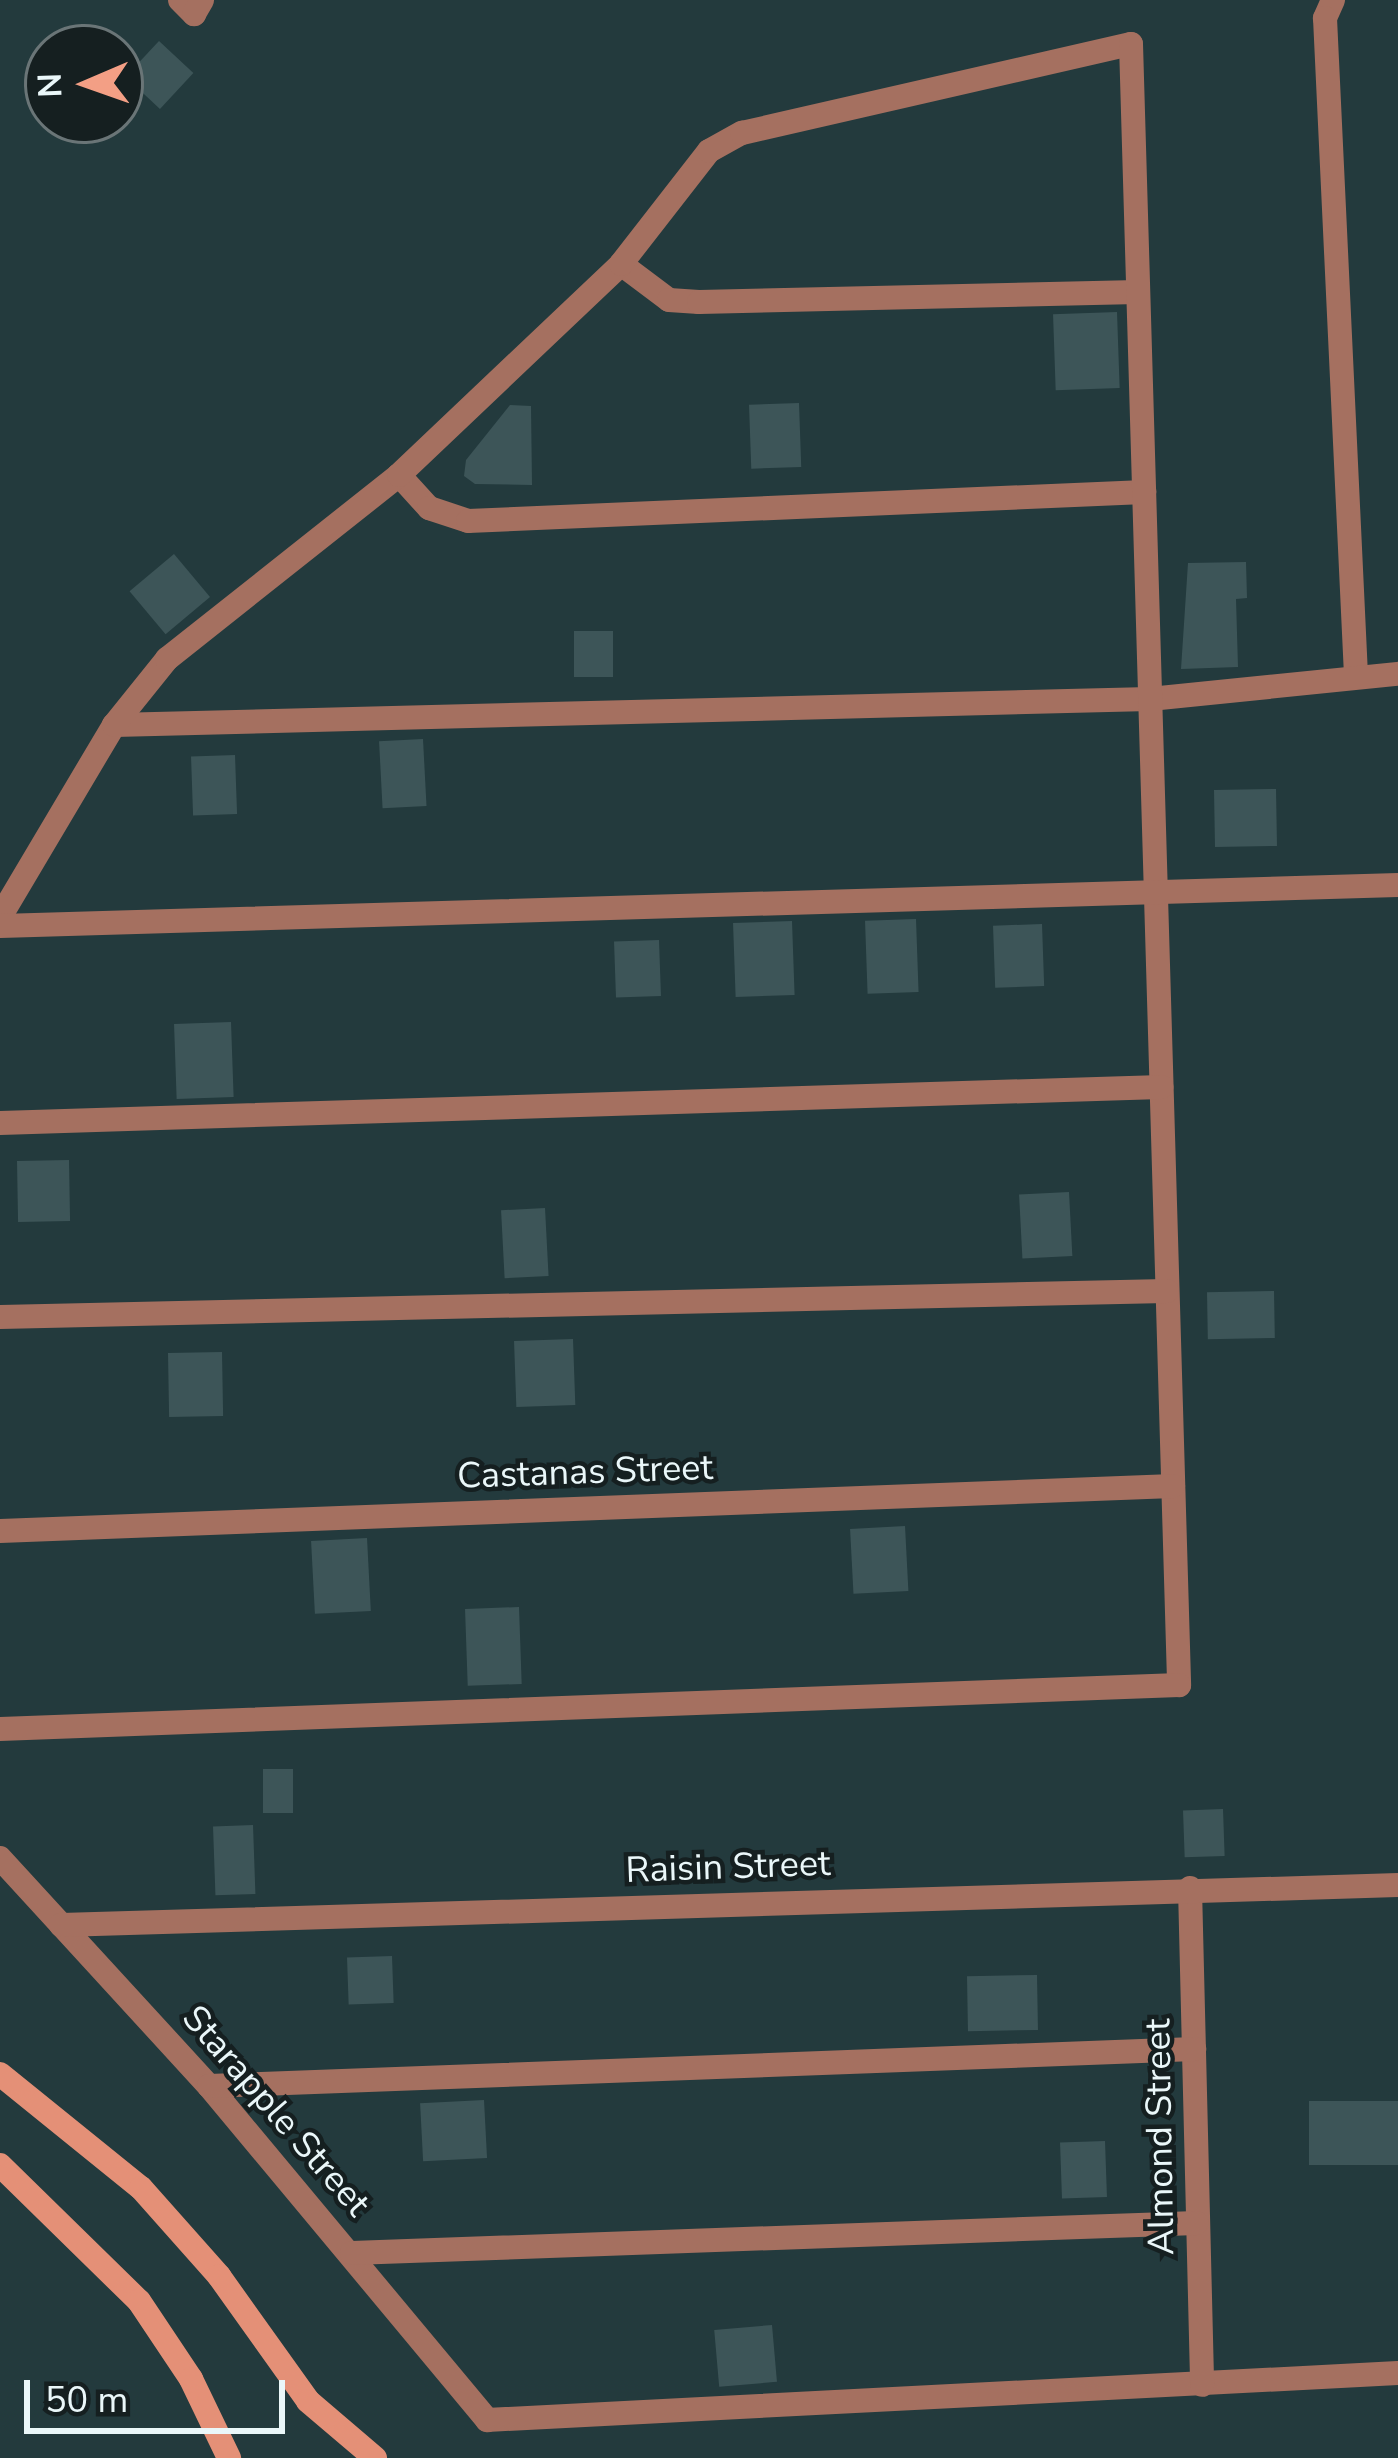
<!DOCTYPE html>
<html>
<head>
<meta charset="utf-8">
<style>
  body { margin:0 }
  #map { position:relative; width:1398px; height:2458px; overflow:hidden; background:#233a3d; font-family:"Nunito Sans",sans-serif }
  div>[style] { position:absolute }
  .building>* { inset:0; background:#3d5558; transform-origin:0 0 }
  .street>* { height:24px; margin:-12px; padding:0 12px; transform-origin:12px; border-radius:12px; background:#a57060 }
  .secondary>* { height:24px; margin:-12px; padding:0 12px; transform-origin:12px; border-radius:12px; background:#e49077 }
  span { translate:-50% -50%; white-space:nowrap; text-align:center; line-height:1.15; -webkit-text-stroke:9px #151f20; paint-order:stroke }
  .street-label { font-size:36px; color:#eaf7f9 }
  .north { position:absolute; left:24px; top:24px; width:120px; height:120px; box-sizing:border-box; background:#151f20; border:3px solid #6a7577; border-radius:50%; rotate:268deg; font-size:33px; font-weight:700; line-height:48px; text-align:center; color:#eaf7f9 }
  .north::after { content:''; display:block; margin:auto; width:42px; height:54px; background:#f39f85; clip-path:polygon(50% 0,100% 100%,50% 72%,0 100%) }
  .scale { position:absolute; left:24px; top:2380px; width:261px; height:54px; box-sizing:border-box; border:6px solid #eaf7f9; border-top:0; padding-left:15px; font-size:36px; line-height:42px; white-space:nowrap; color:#eaf7f9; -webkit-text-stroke:9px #151f20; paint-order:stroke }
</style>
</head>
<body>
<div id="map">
  <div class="building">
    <i style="left:159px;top:41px;width:47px;height:49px;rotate:43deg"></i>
    <i style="left:1117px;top:312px;width:76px;height:64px;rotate:88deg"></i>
    <i style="left:799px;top:403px;width:64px;height:50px;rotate:88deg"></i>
    <i style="clip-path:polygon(510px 405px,531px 406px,532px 485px,475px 484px,464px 476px,466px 460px)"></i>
    <i style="left:174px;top:554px;width:56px;height:58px;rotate:50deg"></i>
    <i style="clip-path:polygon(1246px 562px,1247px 598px,1236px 599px,1238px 667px,1181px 669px,1188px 563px)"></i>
    <i style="left:613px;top:631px;width:46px;height:39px;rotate:90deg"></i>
    <i style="left:423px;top:739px;width:67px;height:44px;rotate:87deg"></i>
    <i style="left:235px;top:755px;width:59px;height:44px;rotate:88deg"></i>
    <i style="left:1276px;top:789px;width:57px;height:62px;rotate:89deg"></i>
    <i style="left:916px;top:919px;width:73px;height:51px;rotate:88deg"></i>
    <i style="left:792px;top:921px;width:74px;height:59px;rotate:88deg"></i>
    <i style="left:1042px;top:924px;width:62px;height:49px;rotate:88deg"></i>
    <i style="left:659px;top:940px;width:56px;height:45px;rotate:88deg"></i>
    <i style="left:231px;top:1022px;width:75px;height:57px;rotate:88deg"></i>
    <i style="left:69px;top:1160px;width:61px;height:52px;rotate:89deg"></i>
    <i style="left:1069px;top:1192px;width:64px;height:50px;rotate:87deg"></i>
    <i style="left:545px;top:1208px;width:68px;height:44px;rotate:87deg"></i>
    <i style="left:1274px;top:1291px;width:47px;height:67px;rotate:89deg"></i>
    <i style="left:573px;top:1339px;width:66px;height:59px;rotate:88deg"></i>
    <i style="left:222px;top:1352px;width:64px;height:54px;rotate:89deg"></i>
    <i style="left:905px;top:1526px;width:65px;height:55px;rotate:87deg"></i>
    <i style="left:367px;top:1538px;width:73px;height:56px;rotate:87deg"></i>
    <i style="left:519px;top:1607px;width:77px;height:54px;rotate:88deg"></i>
    <i style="left:263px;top:1769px;width:30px;height:44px"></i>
    <i style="left:1223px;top:1809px;width:47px;height:40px;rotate:88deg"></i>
    <i style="left:253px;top:1825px;width:69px;height:40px;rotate:88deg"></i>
    <i style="left:392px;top:1956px;width:47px;height:45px;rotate:88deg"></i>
    <i style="left:1037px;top:1975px;width:55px;height:70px;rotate:89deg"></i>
    <i style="left:484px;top:2100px;width:58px;height:64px;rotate:87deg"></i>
    <i style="left:1398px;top:2101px;width:64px;height:89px;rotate:90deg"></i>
    <i style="left:1105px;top:2141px;width:56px;height:45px;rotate:88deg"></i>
    <i style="left:772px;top:2325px;width:57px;height:58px;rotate:85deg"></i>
  </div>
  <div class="street">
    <i style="left:180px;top:0;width:20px;rotate:45deg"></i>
    <i style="left:194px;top:14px;width:16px;rotate:-60deg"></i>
    <i style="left:1333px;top:0;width:20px;rotate:114deg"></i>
    <i style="left:1325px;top:18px;width:659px;rotate:87.3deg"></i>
    <i style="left:621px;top:264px;width:60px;rotate:36.9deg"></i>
    <i style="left:669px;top:300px;width:30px;rotate:4deg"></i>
    <i style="left:699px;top:302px;width:439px;rotate:-1.3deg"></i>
    <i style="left:399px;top:475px;width:45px;rotate:47.7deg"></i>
    <i style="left:429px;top:508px;width:41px;rotate:18.4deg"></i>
    <i style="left:468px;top:521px;width:677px;rotate:-2.46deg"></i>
    <i style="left:114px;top:725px;width:1036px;rotate:-1.44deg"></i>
    <i style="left:1150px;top:699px;width:249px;rotate:-5.8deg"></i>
    <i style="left:0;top:917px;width:223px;rotate:-59.3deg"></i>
    <i style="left:114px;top:725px;width:85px;rotate:-51.2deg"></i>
    <i style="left:167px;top:659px;width:296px;rotate:-38.4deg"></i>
    <i style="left:399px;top:475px;width:306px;rotate:-43.5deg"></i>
    <i style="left:621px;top:264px;width:143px;rotate:-52.1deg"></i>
    <i style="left:709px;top:151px;width:38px;rotate:-29deg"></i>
    <i style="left:742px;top:133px;width:399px;rotate:-12.9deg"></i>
    <i style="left:1131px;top:44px;width:1642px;rotate:88.32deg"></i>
    <i style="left:1179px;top:1685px;width:1180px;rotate:177.86deg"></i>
    <i style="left:0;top:926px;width:1399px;rotate:-1.68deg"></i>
    <i style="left:0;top:1123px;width:1162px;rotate:-1.78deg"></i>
    <i style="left:0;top:1317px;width:1167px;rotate:-1.28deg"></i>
    <i style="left:0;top:1531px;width:1174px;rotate:-2.2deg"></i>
    <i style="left:0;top:1858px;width:309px;rotate:47.5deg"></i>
    <i style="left:209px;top:2086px;width:435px;rotate:50.2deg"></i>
    <i style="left:487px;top:2420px;width:912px;rotate:-2.95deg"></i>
    <i style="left:1190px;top:1888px;width:497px;rotate:88.6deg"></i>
    <i style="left:61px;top:1925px;width:1338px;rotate:-1.71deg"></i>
    <i style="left:209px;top:2086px;width:986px;rotate:-2.15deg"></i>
    <i style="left:352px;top:2253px;width:845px;rotate:-2.04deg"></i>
  </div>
  <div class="secondary">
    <i style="left:0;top:2074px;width:181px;rotate:39deg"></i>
    <i style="left:141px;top:2188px;width:118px;rotate:48.4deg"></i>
    <i style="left:219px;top:2276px;width:153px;rotate:54.5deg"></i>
    <i style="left:308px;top:2401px;width:88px;rotate:40.4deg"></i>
    <i style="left:0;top:2165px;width:194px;rotate:44.4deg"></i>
    <i style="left:139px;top:2301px;width:94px;rotate:56.3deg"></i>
    <i style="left:191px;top:2379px;width:88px;rotate:64.3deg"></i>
  </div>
  <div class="street-label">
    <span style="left:585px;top:1472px;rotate:-2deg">Castanas Street</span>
    <span style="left:728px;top:1867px;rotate:-2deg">Raisin Street</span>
    <span style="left:276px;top:2111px;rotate:49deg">Starapple Street</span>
    <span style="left:1160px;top:2137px;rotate:-91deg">Almond Street</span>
  </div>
  <div class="north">N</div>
  <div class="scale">50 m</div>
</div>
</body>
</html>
